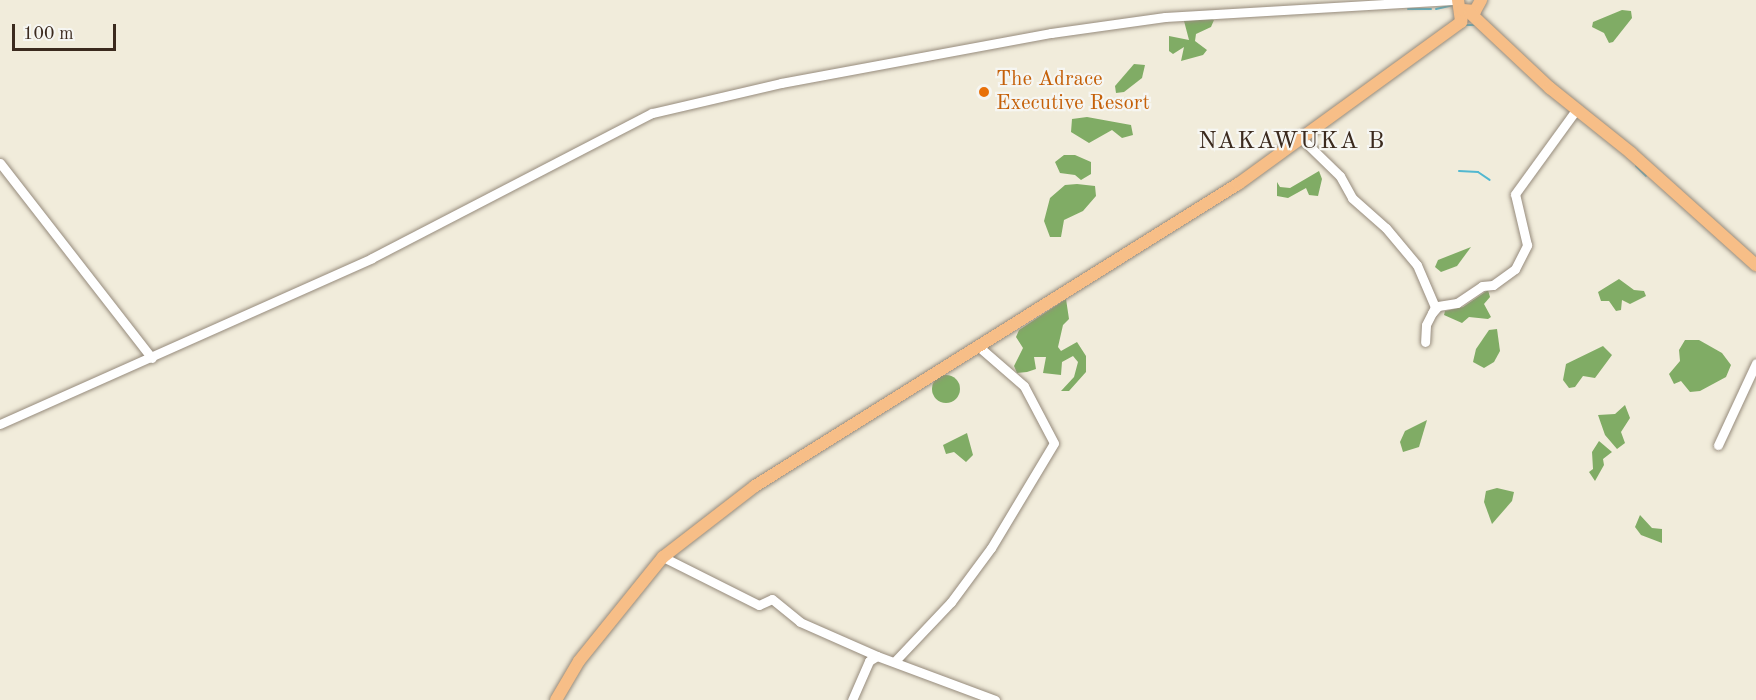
<!DOCTYPE html>
<html>
<head>
<meta charset="utf-8">
<style>
  body { margin:0 }
  #map { position:relative; width:1756px; height:700px; overflow:hidden; background:#f1ecdb; font-family:"Old Standard TT",serif }
  div>[style] { position:absolute }
  .forest>* { inset:0; background:#80ac65 }
  .round { border-radius:50% }
  .stream>* { height:2px; margin:-1px; padding:0 1px; transform-origin:1px; border-radius:1px; background:#52b8d0 }
  .roads { filter:drop-shadow(0 0 2px #968b7c) drop-shadow(0 0 2px #968b7c) }
  .minor>* { height:9px; margin:-4.5px; padding:0 4.5px; transform-origin:4.5px; border-radius:4.5px; background:#fff }
  .major>* { height:12px; margin:-6px; padding:0 6px; transform-origin:6px; border-radius:6px; background:#f7be87 }
  .dots>* { width:16px; height:16px; translate:-50% -50%; box-sizing:border-box; border:3px solid #f6f6f2; border-radius:50% }
  span { translate:-50% -50%; white-space:nowrap; text-align:center; line-height:1.15; -webkit-text-stroke:4.5px #f6f6f2; paint-order:stroke }
  .food-label { font-size:21px; color:#c56008 }
  .left { translate:0 -50%; text-align:left }
  .quarter-label { font-size:24px; color:#3b2a1e; letter-spacing:1.5px }
  .scale { position:absolute; left:12px; top:24px; width:104px; height:27px; box-sizing:border-box; border:3px solid #3b2a1e; border-top:0; padding-left:8px; font-size:18px; line-height:21px; white-space:nowrap; color:#3b2a1e; -webkit-text-stroke:4px #f6f6f2; paint-order:stroke }
</style>
</head>
<body>
<div id="map">
  <div class="forest">
    <i style="clip-path:polygon(1622px 10px,1631px 11px,1632px 18px,1613px 42px,1609px 43px,1604px 33px,1592px 27px,1593px 22px)"></i>
    <i style="clip-path:polygon(1209px 18px,1214px 20px,1211px 27px,1196px 34px,1195px 41px,1207px 50px,1203px 55px,1181px 61px,1184px 47px,1173px 54px,1169px 51px,1169px 36px,1189px 40px,1184px 21px)"></i>
    <i style="clip-path:polygon(1134px 64px,1145px 65px,1142px 78px,1124px 92px,1116px 93px,1115px 86px)"></i>
    <i style="clip-path:polygon(1087px 117px,1131px 125px,1133px 135px,1122px 138px,1112px 130px,1089px 143px,1071px 132px,1072px 119px)"></i>
    <i style="clip-path:polygon(1064px 155px,1075px 155px,1091px 162px,1091px 174px,1081px 180px,1075px 175px,1060px 173px,1055px 162px)"></i>
    <i style="clip-path:polygon(1319px 171px,1322px 179px,1318px 196px,1309px 195px,1306px 188px,1288px 198px,1277px 196px,1277px 182px,1280px 187px,1290px 188px)"></i>
    <i style="clip-path:polygon(1077px 184px,1095px 186px,1096px 196px,1083px 211px,1064px 220px,1061px 237px,1050px 237px,1044px 221px,1050px 198px,1065px 185px)"></i>
    <i style="clip-path:polygon(1471px 247px,1457px 266px,1441px 272px,1435px 267px,1438px 260px)"></i>
    <i style="clip-path:polygon(1619px 279px,1634px 290px,1644px 291px,1646px 296px,1630px 304px,1622px 300px,1621px 310px,1616px 311px,1609px 301px,1601px 301px,1598px 292px)"></i>
    <i style="clip-path:polygon(1488px 290px,1490px 297px,1484px 304px,1491px 317px,1488px 319px,1469px 317px,1462px 323px,1444px 315px,1445px 311px,1463px 307px)"></i>
    <i style="clip-path:polygon(1066px 299px,1069px 319px,1063px 325px,1058px 347px,1061px 351px,1077px 342px,1086px 356px,1086px 372px,1069px 391px,1061px 391px,1074px 377px,1078px 362px,1073px 356px,1062px 362px,1061px 375px,1043px 373px,1046px 357px,1034px 357px,1036px 369px,1027px 372px,1017px 373px,1014px 366px,1023px 348px,1016px 337px,1019px 330px)"></i>
    <i style="clip-path:polygon(1497px 329px,1500px 351px,1494px 362px,1484px 368px,1473px 362px,1476px 349px,1489px 330px)"></i>
    <i style="clip-path:polygon(1685px 340px,1699px 340px,1722px 353px,1731px 365px,1726px 377px,1700px 391px,1690px 392px,1681px 381px,1674px 384px,1669px 374px,1680px 361px,1679px 350px)"></i>
    <i style="clip-path:polygon(1603px 346px,1612px 355px,1595px 378px,1583px 376px,1575px 387px,1569px 388px,1563px 380px,1566px 364px)"></i>
    <i class="round" style="left:932px;top:375px;width:28px;height:28px"></i>
    <i style="clip-path:polygon(1625px 405px,1630px 418px,1621px 432px,1625px 443px,1617px 449px,1605px 435px,1598px 415px,1615px 414px)"></i>
    <i style="clip-path:polygon(1427px 420px,1419px 447px,1403px 452px,1400px 442px,1405px 431px)"></i>
    <i style="clip-path:polygon(967px 433px,973px 455px,966px 462px,954px 452px,946px 454px,943px 445px)"></i>
    <i style="clip-path:polygon(1599px 441px,1612px 452px,1603px 459px,1604px 465px,1595px 481px,1589px 472px,1593px 469px,1592px 452px)"></i>
    <i style="clip-path:polygon(1497px 488px,1514px 492px,1512px 501px,1492px 524px,1484px 502px,1486px 491px)"></i>
    <i style="clip-path:polygon(1640px 515px,1652px 528px,1662px 529px,1662px 543px,1641px 535px,1635px 527px)"></i>
  </div>
  <div class="stream">
    <i style="left:1408px;top:9px;width:23px"></i>
    <i style="left:1436px;top:9px;width:18px;rotate:-13deg"></i>
    <i style="left:1463px;top:25px;width:12px"></i>
    <i style="left:1636px;top:166px;width:14px;rotate:45deg"></i>
    <i style="left:1459px;top:171px;width:19px;rotate:3deg"></i>
    <i style="left:1478px;top:172px;width:14px;rotate:34deg"></i>
  </div>
  <div class="roads">
    <div class="minor">
      <i style="left:1302px;top:139px;width:53px;rotate:44.2deg"></i>
      <i style="left:1340px;top:176px;width:25px;rotate:61deg"></i>
      <i style="left:1352px;top:198px;width:45px;rotate:41.4deg"></i>
      <i style="left:1386px;top:228px;width:48px;rotate:50deg"></i>
      <i style="left:1417px;top:265px;width:46px;rotate:66.8deg"></i>
      <i style="left:1435px;top:307px;width:20px;rotate:117deg"></i>
      <i style="left:1426px;top:325px;width:17px;rotate:93deg"></i>
      <i style="left:0;top:163px;width:247px;rotate:52.1deg"></i>
      <i style="left:1432px;top:313px;width:9px;rotate:-49deg"></i>
      <i style="left:1438px;top:306px;width:19px;rotate:-9deg"></i>
      <i style="left:1457px;top:303px;width:30px;rotate:-34deg"></i>
      <i style="left:1482px;top:286px;width:11px;rotate:-5deg"></i>
      <i style="left:1493px;top:285px;width:27px;rotate:-36deg"></i>
      <i style="left:1515px;top:269px;width:27px;rotate:-63deg"></i>
      <i style="left:1527px;top:245px;width:52px;rotate:-103.2deg"></i>
      <i style="left:1515px;top:194px;width:104px;rotate:-54deg"></i>
      <i style="left:0;top:424px;width:407px;rotate:-24deg"></i>
      <i style="left:372px;top:258px;width:315px;rotate:-27.4deg"></i>
      <i style="left:652px;top:113px;width:132px;rotate:-13.1deg"></i>
      <i style="left:781px;top:83px;width:275px;rotate:-10.5deg"></i>
      <i style="left:1051px;top:33px;width:115px;rotate:-8deg"></i>
      <i style="left:1165px;top:17px;width:288px;rotate:-3.4deg"></i>
      <i style="left:1718px;top:445px;width:90px;rotate:-65.1deg"></i>
      <i style="left:663px;top:557px;width:107px;rotate:26.6deg"></i>
      <i style="left:759px;top:605px;width:14px;rotate:-25deg"></i>
      <i style="left:772px;top:599px;width:36px;rotate:39deg"></i>
      <i style="left:800px;top:622px;width:84px;rotate:23.8deg"></i>
      <i style="left:877px;top:656px;width:126px;rotate:20.4deg"></i>
      <i style="left:896px;top:660px;width:80px;rotate:-46.5deg"></i>
      <i style="left:951px;top:602px;width:67px;rotate:-53.5deg"></i>
      <i style="left:991px;top:548px;width:122px;rotate:-59deg"></i>
      <i style="left:1054px;top:443px;width:64px;rotate:-117.8deg"></i>
      <i style="left:1024px;top:386px;width:61px;rotate:-139deg"></i>
      <i style="left:852px;top:700px;width:43px;rotate:-66.4deg"></i>
      <i style="left:869px;top:661px;width:9px;rotate:-32deg"></i>
    </div>
    <div class="major">
      <i style="left:1458px;top:0;width:22px;rotate:82deg"></i>
      <i style="left:1461px;top:22px;width:12px;rotate:-81deg"></i>
      <i style="left:1463px;top:10px;width:12px;rotate:5deg"></i>
      <i style="left:1475px;top:11px;width:13px;rotate:-61deg"></i>
      <i style="left:1470px;top:13px;width:110px;rotate:43.2deg"></i>
      <i style="left:1550px;top:88px;width:104px;rotate:38.7deg"></i>
      <i style="left:1631px;top:153px;width:168px;rotate:41.9deg"></i>
      <i style="left:556px;top:700px;width:45px;rotate:-59.5deg"></i>
      <i style="left:579px;top:661px;width:134px;rotate:-51.1deg"></i>
      <i style="left:663px;top:557px;width:116px;rotate:-37.7deg"></i>
      <i style="left:755px;top:486px;width:570px;rotate:-32.02deg"></i>
      <i style="left:1238px;top:184px;width:276px;rotate:-36deg"></i>
    </div>
  </div>
  <div class="dots">
    <i style="left:984px;top:92px;background:#e8710a"></i>
  </div>
  <div class="food-label">
    <span class="left" style="left:996px;top:92px">The Adrace<br>Executive Resort</span>
  </div>
  <div class="quarter-label">
    <span style="left:1292px;top:143px">NAKAWUKA B</span>
  </div>
  <div class="scale">100 m</div>
</div>
</body>
</html>
